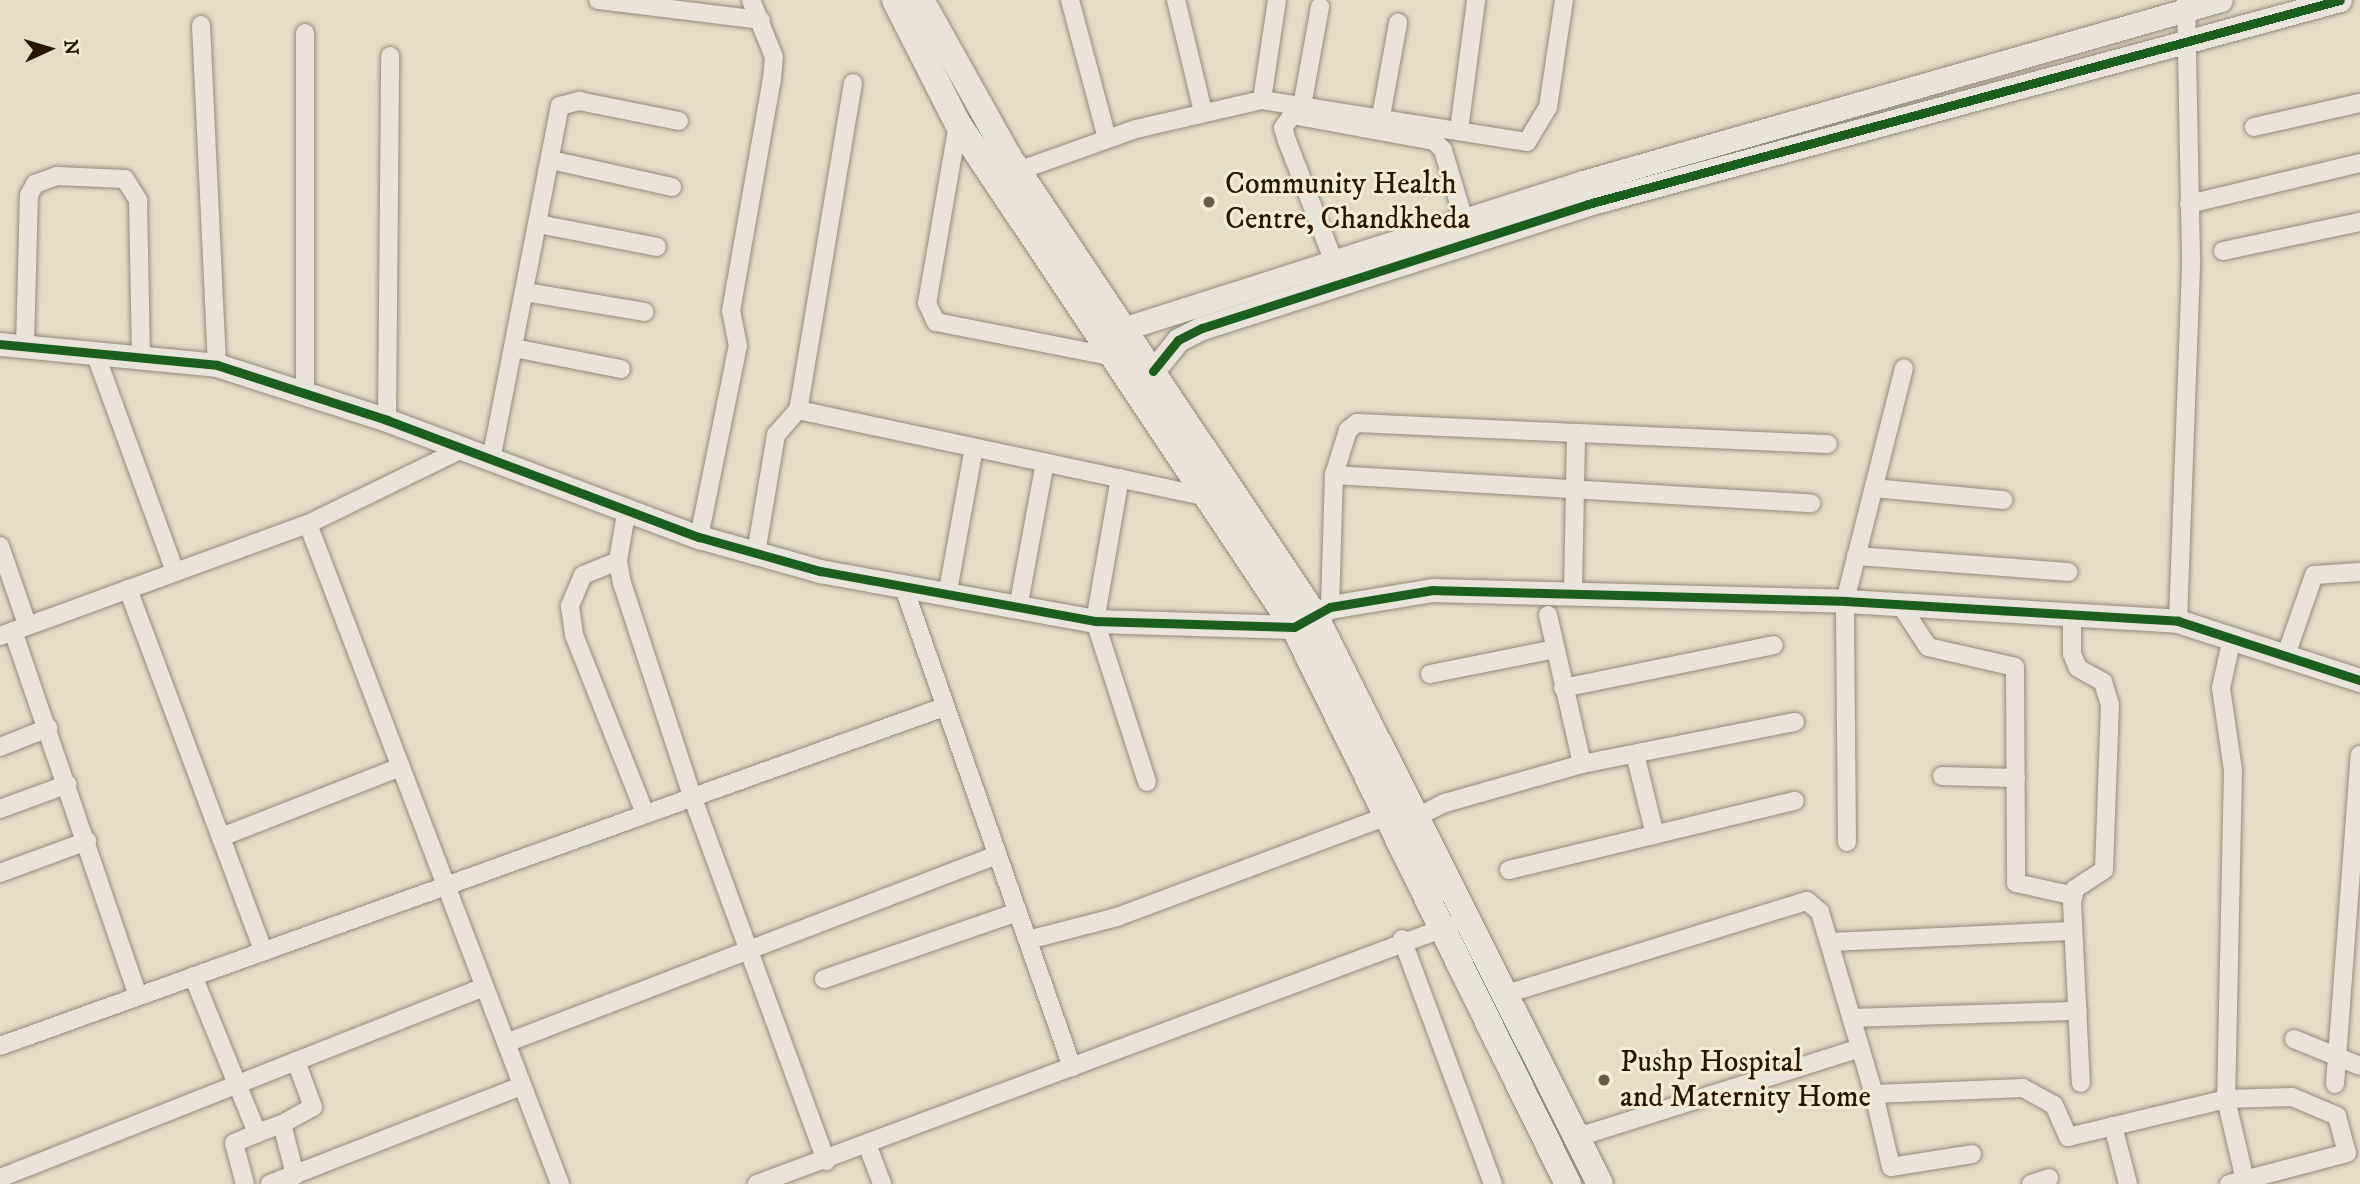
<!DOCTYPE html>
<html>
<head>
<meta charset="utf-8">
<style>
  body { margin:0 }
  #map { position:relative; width:2360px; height:1184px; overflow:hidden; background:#e4dcc5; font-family:"IM FELL DW Pica",serif }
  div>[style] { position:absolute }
  .roads { filter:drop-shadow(0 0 2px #918a7b) drop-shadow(0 0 2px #918a7b) }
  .minor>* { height:18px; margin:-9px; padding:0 9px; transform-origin:9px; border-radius:9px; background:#e9e4d9 }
  .tertiary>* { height:23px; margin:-11.5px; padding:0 11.5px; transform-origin:11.5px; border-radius:11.5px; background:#e9e4d9 }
  .secondary>* { height:26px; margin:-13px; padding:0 13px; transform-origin:13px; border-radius:13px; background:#e9e4d9 }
  .cycleway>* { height:9px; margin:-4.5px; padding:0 4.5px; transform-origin:4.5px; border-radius:4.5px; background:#1b5e20 }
  .dots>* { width:19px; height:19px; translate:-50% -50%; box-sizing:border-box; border:4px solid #f6ecd1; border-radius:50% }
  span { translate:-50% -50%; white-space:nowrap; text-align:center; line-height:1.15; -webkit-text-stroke:6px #f6ecd1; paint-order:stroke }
  .poi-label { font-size:30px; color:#271604 }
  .left { translate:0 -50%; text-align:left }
  .north { position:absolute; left:14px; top:14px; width:70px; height:70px; -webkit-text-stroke:5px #f6ecd1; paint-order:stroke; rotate:86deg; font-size:19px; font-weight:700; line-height:28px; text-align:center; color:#271604 }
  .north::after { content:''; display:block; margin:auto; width:24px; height:32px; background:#271604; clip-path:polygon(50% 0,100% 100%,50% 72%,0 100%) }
</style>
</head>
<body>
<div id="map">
  <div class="roads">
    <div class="minor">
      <i style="left:598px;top:0;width:164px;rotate:7deg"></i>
      <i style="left:1070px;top:0;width:143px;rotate:75deg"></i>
      <i style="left:1176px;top:0;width:115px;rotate:76.4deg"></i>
      <i style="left:201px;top:25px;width:340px;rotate:87.3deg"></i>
      <i style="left:853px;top:83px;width:332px;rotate:99.5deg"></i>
      <i style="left:798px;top:410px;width:423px;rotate:12deg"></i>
      <i style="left:1262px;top:100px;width:101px;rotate:-81.5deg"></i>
      <i style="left:1302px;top:106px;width:101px;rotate:-79.7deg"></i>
      <i style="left:1381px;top:116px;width:95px;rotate:-79.6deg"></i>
      <i style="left:958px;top:124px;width:182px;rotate:99.8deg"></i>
      <i style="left:927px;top:303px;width:21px;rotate:65deg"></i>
      <i style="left:936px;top:322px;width:182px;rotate:11.1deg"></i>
      <i style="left:2254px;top:127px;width:109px;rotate:-12.8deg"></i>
      <i style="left:1459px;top:130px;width:131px;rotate:-82.5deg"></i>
      <i style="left:551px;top:160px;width:124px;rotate:12.6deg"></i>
      <i style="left:1018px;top:171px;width:125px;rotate:-19.6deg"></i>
      <i style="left:1136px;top:129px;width:129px;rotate:-13deg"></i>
      <i style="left:1262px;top:100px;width:268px;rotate:9deg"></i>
      <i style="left:1527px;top:142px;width:41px;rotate:-59deg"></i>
      <i style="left:1548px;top:107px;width:108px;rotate:-81.5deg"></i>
      <i style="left:2189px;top:204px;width:176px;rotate:-13.5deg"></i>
      <i style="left:538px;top:224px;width:121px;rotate:10.9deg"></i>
      <i style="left:2223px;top:251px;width:140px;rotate:-12deg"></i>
      <i style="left:1334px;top:262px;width:130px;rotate:-111.2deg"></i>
      <i style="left:1287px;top:141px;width:14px;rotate:-107deg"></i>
      <i style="left:1283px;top:128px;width:16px;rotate:-55deg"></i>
      <i style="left:1292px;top:115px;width:144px;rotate:10.4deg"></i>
      <i style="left:1434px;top:141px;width:13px;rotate:45deg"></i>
      <i style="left:1443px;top:150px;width:73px;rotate:73.3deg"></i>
      <i style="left:525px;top:292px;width:121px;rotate:9.5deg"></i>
      <i style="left:25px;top:346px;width:151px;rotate:-88.5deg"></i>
      <i style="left:29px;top:195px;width:13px;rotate:-61deg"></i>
      <i style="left:35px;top:184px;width:23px;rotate:-20deg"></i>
      <i style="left:57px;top:176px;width:68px;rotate:2.5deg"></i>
      <i style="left:125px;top:179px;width:25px;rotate:58deg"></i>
      <i style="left:138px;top:200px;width:157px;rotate:88.9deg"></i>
      <i style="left:514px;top:348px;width:109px;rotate:11.1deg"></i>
      <i style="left:95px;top:353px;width:233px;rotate:69.9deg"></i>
      <i style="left:305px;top:393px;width:360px;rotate:-90deg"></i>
      <i style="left:387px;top:420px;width:364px;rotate:-89.5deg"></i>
      <i style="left:458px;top:451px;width:167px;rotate:154deg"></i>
      <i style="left:308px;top:524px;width:706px;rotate:69.1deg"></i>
      <i style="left:491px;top:460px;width:361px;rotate:-79deg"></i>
      <i style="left:560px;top:106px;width:20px;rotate:-15deg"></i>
      <i style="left:579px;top:101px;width:102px;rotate:11.3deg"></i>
      <i style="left:1334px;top:475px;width:47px;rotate:-72.7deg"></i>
      <i style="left:1348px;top:430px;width:11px;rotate:-38deg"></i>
      <i style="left:1357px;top:423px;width:219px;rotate:2.6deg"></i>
      <i style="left:1120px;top:478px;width:145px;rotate:99.9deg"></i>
      <i style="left:1095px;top:621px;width:169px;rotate:72.1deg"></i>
      <i style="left:1874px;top:488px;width:130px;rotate:5.3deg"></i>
      <i style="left:626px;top:514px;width:48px;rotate:99.7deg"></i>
      <i style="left:618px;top:561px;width:22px;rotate:80deg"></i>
      <i style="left:622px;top:583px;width:224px;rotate:71.8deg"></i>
      <i style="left:692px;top:796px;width:389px;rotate:69.8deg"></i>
      <i style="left:699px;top:537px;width:195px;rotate:-78.5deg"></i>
      <i style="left:738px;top:346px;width:36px;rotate:-101deg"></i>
      <i style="left:731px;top:311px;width:236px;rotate:-80deg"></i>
      <i style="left:772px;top:79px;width:22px;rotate:-85deg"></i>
      <i style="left:774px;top:57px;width:61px;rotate:-112deg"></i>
      <i style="left:0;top:546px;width:83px;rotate:70.9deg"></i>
      <i style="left:756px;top:553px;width:120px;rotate:-80.4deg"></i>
      <i style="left:776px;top:435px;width:33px;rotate:-49deg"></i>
      <i style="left:1856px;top:556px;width:213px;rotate:4.3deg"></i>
      <i style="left:618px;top:561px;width:38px;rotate:158deg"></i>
      <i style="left:583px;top:575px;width:34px;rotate:113deg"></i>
      <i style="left:570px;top:606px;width:29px;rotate:82deg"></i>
      <i style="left:574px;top:635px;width:192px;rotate:68.3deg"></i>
      <i style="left:904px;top:588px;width:508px;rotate:70.67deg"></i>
      <i style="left:128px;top:589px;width:385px;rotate:69.5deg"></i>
      <i style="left:1573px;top:592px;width:159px;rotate:-88.9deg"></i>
      <i style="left:1576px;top:433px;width:252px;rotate:2.5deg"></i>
      <i style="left:947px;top:596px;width:150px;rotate:-79.7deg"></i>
      <i style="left:1900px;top:604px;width:51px;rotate:56.9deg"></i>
      <i style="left:1928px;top:647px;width:89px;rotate:12.9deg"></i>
      <i style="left:2015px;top:667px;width:216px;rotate:89.7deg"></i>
      <i style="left:2016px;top:883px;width:59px;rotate:12.6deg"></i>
      <i style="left:1330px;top:607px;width:132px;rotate:-88.3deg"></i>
      <i style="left:1334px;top:475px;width:478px;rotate:3.4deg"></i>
      <i style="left:1018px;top:608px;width:147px;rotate:-79.5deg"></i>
      <i style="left:1548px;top:615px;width:153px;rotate:77.1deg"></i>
      <i style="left:2072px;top:615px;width:39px;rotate:90deg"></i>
      <i style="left:2072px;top:654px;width:15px;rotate:67deg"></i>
      <i style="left:2078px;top:668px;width:29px;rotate:29deg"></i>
      <i style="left:2103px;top:682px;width:24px;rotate:73deg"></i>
      <i style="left:2110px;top:705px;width:165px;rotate:92.1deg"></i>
      <i style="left:2104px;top:870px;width:35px;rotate:147deg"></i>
      <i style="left:2075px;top:889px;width:13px;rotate:103deg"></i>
      <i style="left:2072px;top:902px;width:181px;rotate:87.2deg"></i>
      <i style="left:2178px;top:621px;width:362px;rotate:-87.9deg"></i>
      <i style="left:2191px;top:259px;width:259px;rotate:-91.1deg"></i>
      <i style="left:13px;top:631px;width:386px;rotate:71.1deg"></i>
      <i style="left:0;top:636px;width:328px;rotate:-20deg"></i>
      <i style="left:2232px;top:638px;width:51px;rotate:102.4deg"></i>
      <i style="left:2221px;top:688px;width:83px;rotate:81.7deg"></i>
      <i style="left:2233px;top:770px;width:329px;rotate:91.2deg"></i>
      <i style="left:2226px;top:1099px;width:87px;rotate:76.8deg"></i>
      <i style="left:2286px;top:655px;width:85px;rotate:-70.7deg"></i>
      <i style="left:2314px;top:575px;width:46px;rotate:-3.7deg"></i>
      <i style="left:1430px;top:674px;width:127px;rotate:-11.3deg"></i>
      <i style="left:1563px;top:688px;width:215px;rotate:-11.5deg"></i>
      <i style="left:0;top:747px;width:52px;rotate:-21.6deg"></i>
      <i style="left:1635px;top:754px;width:83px;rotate:76.1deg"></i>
      <i style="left:1942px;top:776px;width:74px;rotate:1.5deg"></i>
      <i style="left:0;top:809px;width:72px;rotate:-20.2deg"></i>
      <i style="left:1415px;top:818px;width:34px;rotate:-27deg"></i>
      <i style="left:1445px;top:803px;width:142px;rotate:-15.9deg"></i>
      <i style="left:1582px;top:764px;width:217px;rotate:-11.2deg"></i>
      <i style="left:221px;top:837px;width:193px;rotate:-21.3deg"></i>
      <i style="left:1847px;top:842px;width:241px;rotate:-90.5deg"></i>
      <i style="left:1845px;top:601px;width:240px;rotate:-75.8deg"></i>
      <i style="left:1509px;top:870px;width:294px;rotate:-13.6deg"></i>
      <i style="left:0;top:873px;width:93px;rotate:-20.2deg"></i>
      <i style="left:1402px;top:939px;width:261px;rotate:69.6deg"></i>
      <i style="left:1028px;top:940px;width:92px;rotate:-14.5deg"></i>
      <i style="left:1117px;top:917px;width:288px;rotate:-20.5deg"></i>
      <i style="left:1829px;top:942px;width:243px;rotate:-2.6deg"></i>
      <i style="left:193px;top:976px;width:170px;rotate:67.8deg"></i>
      <i style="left:257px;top:1133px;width:27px;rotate:-20deg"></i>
      <i style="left:282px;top:1124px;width:53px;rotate:75.7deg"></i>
      <i style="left:824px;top:979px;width:204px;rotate:-19.1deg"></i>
      <i style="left:1503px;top:995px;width:318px;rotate:-17.2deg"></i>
      <i style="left:1807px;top:901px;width:17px;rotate:40deg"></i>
      <i style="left:1820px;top:912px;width:190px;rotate:73.5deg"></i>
      <i style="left:1874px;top:1094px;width:149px;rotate:-2.3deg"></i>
      <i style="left:2023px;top:1088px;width:35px;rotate:29deg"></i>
      <i style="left:2054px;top:1105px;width:35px;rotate:66deg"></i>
      <i style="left:2068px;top:1137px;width:163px;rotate:-13.5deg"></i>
      <i style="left:2226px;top:1099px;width:66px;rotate:-1.7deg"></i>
      <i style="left:2292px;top:1097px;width:49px;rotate:22.9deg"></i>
      <i style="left:2337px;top:1116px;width:38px;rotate:75deg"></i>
      <i style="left:2347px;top:1153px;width:122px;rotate:165.3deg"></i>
      <i style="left:1852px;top:1018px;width:226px;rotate:-1.8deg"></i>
      <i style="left:2294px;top:1039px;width:71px;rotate:22.2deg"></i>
      <i style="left:506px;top:1043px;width:526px;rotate:-20.95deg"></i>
      <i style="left:0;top:1046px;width:1003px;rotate:-19.75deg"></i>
      <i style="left:2335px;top:1084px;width:330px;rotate:-85.7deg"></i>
      <i style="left:1874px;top:1094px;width:75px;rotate:76.9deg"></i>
      <i style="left:1891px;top:1167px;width:82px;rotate:-9.1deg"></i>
      <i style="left:282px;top:1124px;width:35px;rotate:-29deg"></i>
      <i style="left:313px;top:1107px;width:49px;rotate:-110.3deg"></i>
      <i style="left:2113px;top:1126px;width:60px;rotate:75.5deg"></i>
      <i style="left:1575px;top:1138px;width:299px;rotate:-17.5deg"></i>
      <i style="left:868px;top:1147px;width:40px;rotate:69deg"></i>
      <i style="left:0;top:1178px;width:520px;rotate:-21.54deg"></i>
      <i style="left:245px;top:1184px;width:42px;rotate:-105deg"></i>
      <i style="left:234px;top:1143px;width:25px;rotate:-23deg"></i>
      <i style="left:270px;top:1184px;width:270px;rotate:-21.3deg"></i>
      <i style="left:757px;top:1184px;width:742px;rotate:-20.44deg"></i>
      <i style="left:2031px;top:1184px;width:19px;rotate:-18deg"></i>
    </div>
    <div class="tertiary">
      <i style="left:1126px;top:328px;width:480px;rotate:-17.7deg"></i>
      <i style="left:1583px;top:182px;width:663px;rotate:-15.92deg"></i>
      <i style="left:0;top:344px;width:218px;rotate:5.5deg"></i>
      <i style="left:217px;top:365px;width:179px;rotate:17.9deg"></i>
      <i style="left:387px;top:420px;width:333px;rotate:20.6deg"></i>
      <i style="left:699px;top:537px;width:126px;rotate:15.7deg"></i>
      <i style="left:820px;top:571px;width:280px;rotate:10.3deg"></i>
      <i style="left:1095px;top:621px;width:199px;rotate:1.7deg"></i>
      <i style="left:1294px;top:627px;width:41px;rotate:-29.1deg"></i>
      <i style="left:1330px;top:607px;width:104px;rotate:-9.4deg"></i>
      <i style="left:1433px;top:590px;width:412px;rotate:1.5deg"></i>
      <i style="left:1845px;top:601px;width:334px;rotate:3.4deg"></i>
      <i style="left:2178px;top:621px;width:191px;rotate:18deg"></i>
      <i style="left:1153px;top:371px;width:40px;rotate:-51deg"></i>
      <i style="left:1178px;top:340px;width:27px;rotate:-27deg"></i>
      <i style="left:1202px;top:328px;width:405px;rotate:-17.8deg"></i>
      <i style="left:1588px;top:204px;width:779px;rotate:-15.18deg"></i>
    </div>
    <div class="secondary">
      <i style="left:895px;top:0;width:139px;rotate:63.1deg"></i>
      <i style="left:958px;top:124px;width:605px;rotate:56.26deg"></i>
      <i style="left:1294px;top:627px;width:621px;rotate:63.81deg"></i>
      <i style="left:921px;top:0;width:182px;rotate:60.8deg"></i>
      <i style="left:1010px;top:159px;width:549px;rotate:56.28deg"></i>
      <i style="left:1315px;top:616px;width:635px;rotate:63.35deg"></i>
    </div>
  </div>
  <div class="cycleway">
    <i style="left:0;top:344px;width:218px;rotate:5.5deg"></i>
    <i style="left:217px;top:365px;width:179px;rotate:17.9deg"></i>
    <i style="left:387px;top:420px;width:333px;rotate:20.6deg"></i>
    <i style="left:699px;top:537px;width:126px;rotate:15.7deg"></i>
    <i style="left:820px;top:571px;width:280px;rotate:10.3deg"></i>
    <i style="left:1095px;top:621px;width:199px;rotate:1.7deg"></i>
    <i style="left:1294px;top:627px;width:41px;rotate:-29.1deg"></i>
    <i style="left:1330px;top:607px;width:104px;rotate:-9.4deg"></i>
    <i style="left:1433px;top:590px;width:412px;rotate:1.5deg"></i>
    <i style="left:1845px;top:601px;width:334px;rotate:3.4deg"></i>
    <i style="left:2178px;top:621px;width:191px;rotate:18deg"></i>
    <i style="left:1153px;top:371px;width:40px;rotate:-51deg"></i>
    <i style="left:1178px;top:340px;width:27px;rotate:-27deg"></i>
    <i style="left:1202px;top:328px;width:405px;rotate:-17.8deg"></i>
    <i style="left:1588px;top:204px;width:779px;rotate:-15.18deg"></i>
  </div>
  <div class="dots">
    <i style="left:1209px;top:202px;background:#695b48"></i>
    <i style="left:1604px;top:1080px;background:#695b48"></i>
  </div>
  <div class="poi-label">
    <span class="left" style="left:1225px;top:202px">Community Health<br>Centre, Chandkheda</span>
    <span class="left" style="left:1620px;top:1080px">Pushp Hospital<br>and Maternity Home</span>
  </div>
  <div class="north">N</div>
</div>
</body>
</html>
